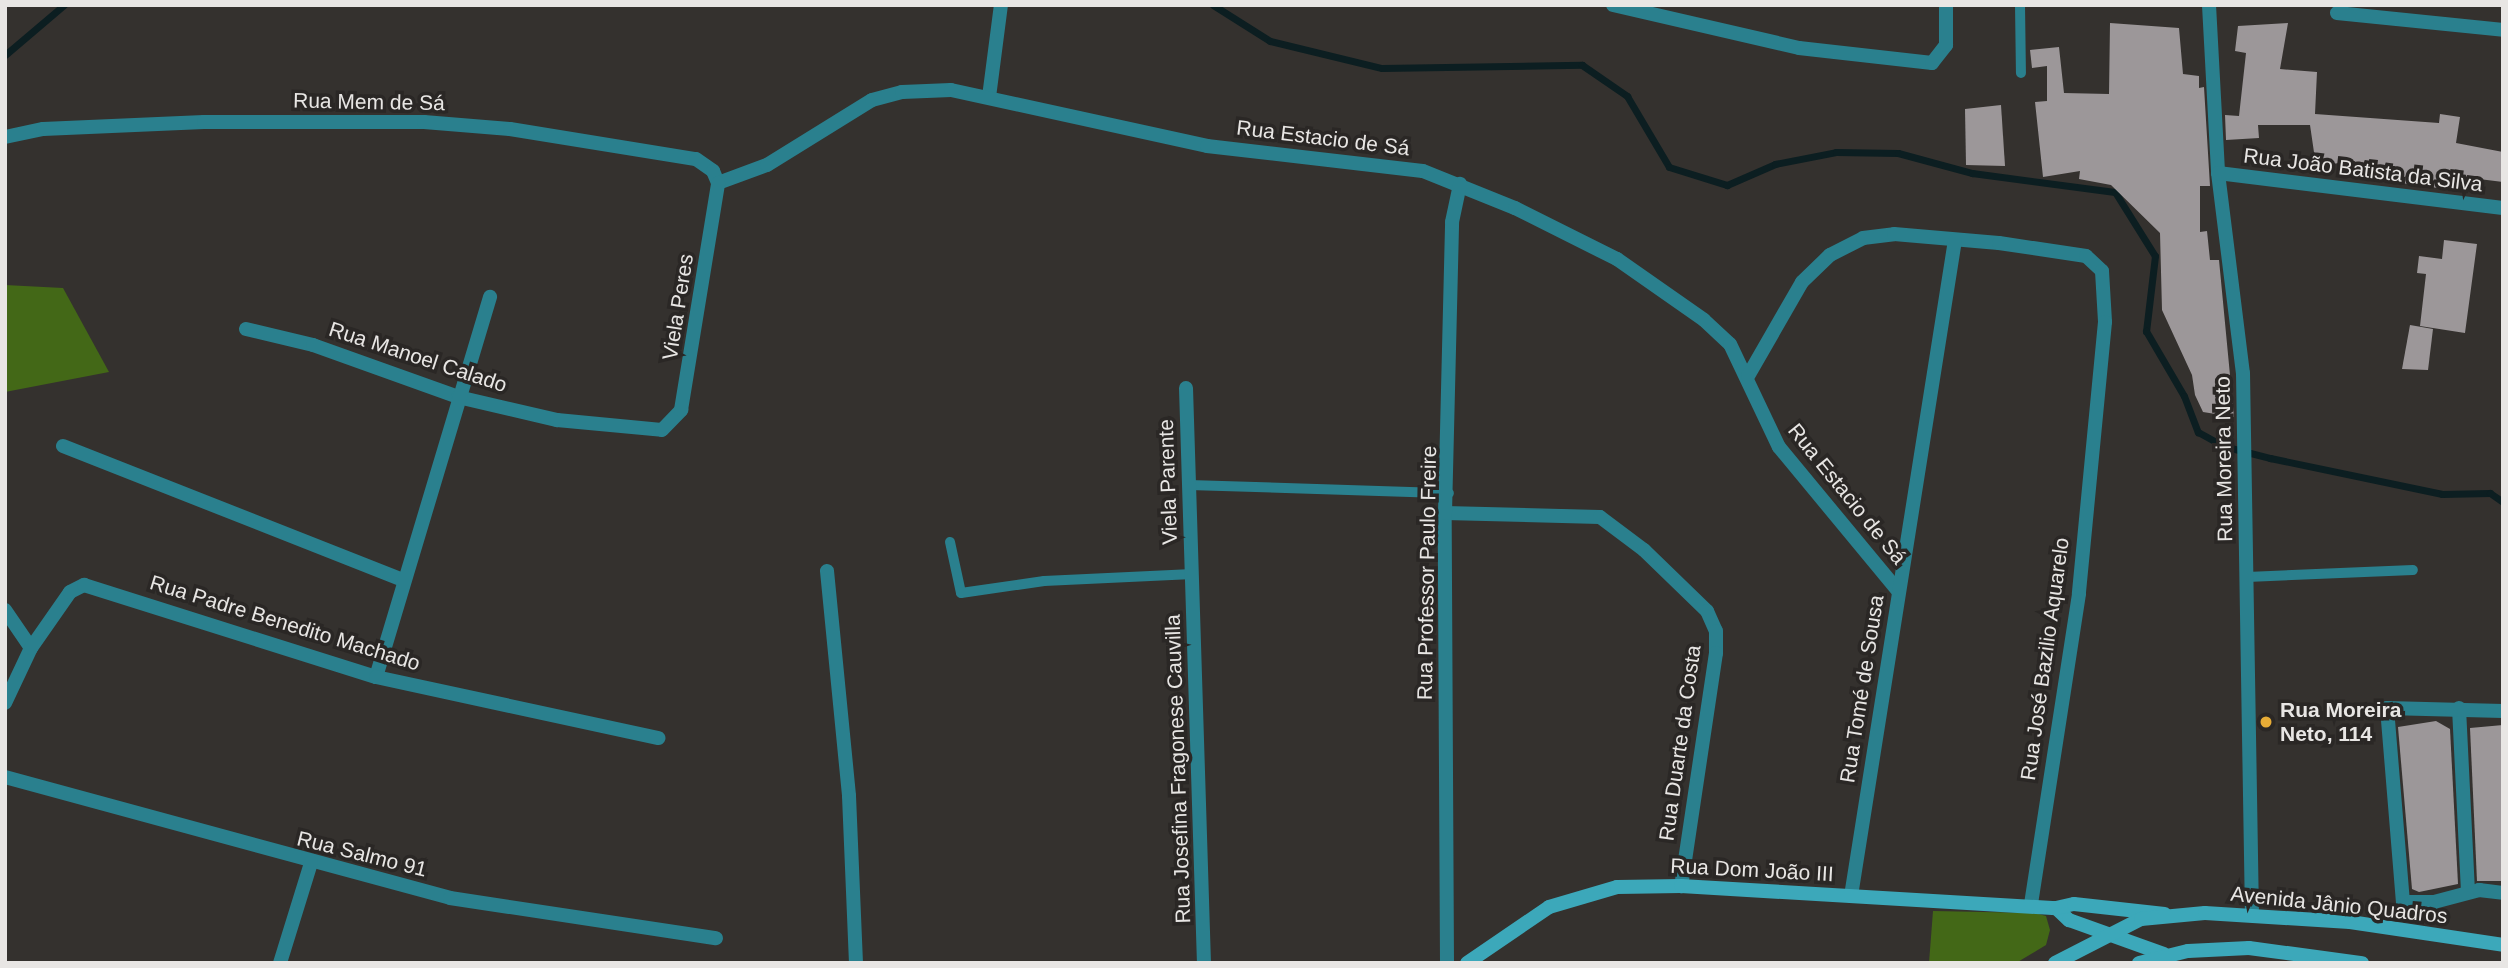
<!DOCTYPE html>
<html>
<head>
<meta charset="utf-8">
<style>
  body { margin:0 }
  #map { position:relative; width:2508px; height:968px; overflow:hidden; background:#34312e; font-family:Arial,sans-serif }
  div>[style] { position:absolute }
  .green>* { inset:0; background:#436817 }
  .stream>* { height:7px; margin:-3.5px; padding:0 3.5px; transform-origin:3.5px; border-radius:3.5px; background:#0c1e21 }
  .building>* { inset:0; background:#9c9799 }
  .lane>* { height:10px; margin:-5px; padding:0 5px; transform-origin:5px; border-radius:5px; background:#2a808e }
  .street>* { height:14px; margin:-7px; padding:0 7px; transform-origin:7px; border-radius:7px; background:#2a808e }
  .secondary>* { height:14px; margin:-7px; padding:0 7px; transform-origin:7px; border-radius:7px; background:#3ca8ba }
  .dots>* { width:19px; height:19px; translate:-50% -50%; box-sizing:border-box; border:4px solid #2a2725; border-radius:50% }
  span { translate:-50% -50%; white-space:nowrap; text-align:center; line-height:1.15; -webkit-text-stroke:7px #2a2725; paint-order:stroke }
  .street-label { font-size:21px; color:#e8e6e4 }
  .poi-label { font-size:21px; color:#e8e6e4; font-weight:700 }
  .left { translate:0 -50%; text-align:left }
  .frame { position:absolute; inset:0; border:7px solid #e8e6e4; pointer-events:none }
</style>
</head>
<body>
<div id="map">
  <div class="green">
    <i style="clip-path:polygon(5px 285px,63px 288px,109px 372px,5px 392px)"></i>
    <i style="clip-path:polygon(1933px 911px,2035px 913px,2046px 916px,2050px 930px,2046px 945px,2016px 963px,1929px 963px)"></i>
  </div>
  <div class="stream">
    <i style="left:1213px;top:5px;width:67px;rotate:32.3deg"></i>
    <i style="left:1270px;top:41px;width:115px;rotate:13.6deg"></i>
    <i style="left:1382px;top:68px;width:200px;rotate:-0.9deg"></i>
    <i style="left:1582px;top:65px;width:55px;rotate:34.6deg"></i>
    <i style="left:1627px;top:96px;width:82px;rotate:59.4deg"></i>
    <i style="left:1669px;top:167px;width:61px;rotate:17.2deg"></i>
    <i style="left:1727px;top:185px;width:52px;rotate:-23.6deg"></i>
    <i style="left:1775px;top:164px;width:62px;rotate:-11.1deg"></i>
    <i style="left:1836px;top:152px;width:62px;rotate:0.9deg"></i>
    <i style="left:1898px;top:153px;width:77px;rotate:15.1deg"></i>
    <i style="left:1972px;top:173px;width:144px;rotate:7.6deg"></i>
    <i style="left:2115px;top:192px;width:75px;rotate:58deg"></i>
    <i style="left:2155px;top:256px;width:76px;rotate:96.8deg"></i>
    <i style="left:2146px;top:331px;width:75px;rotate:59.7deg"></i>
    <i style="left:2184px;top:396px;width:39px;rotate:69deg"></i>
    <i style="left:2198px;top:432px;width:29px;rotate:29deg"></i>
    <i style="left:2223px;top:446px;width:49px;rotate:14.3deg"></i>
    <i style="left:2270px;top:458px;width:176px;rotate:11.8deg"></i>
    <i style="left:2442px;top:494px;width:48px;rotate:-1.2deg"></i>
    <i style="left:2490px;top:493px;width:16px;rotate:35deg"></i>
    <i style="left:5px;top:55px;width:77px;rotate:-40.3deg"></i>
  </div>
  <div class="building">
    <i style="clip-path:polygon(2110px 23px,2179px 28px,2183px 74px,2199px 76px,2199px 88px,2204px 87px,2210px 186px,2200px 186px,2200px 232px,2207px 231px,2210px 260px,2219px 260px,2234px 417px,2203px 412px,2195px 395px,2192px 375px,2162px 310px,2160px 233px,2111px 185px,2079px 179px,2080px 171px,2043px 177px,2035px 102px,2047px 101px,2047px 66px,2032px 68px,2030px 50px,2059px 47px,2064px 93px,2109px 94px)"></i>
    <i style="clip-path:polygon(2288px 23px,2280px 69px,2317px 72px,2315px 114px,2439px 123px,2440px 114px,2460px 117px,2456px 143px,2503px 152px,2503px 182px,2455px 176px,2453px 190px,2386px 181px,2387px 170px,2354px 167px,2355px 161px,2316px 166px,2310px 125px,2258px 125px,2259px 138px,2226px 140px,2225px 115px,2239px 116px,2246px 53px,2235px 51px,2238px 26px)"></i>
    <i style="clip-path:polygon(2001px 105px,2005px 166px,1966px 165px,1965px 109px)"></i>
    <i style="clip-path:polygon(2444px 240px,2477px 244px,2465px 333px,2420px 326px,2426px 274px,2417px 273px,2419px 256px,2442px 259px)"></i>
    <i style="clip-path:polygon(2410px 325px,2433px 329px,2428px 370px,2402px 369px)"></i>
    <i style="clip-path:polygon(2436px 721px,2450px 729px,2458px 884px,2419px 892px,2412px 889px,2398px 727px)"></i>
    <i style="clip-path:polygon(2503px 725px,2503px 881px,2477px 881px,2470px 728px)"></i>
  </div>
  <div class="lane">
    <i style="left:2020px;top:5px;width:68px;rotate:89.2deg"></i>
    <i style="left:1189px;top:485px;width:260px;rotate:1.8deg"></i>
    <i style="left:950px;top:542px;width:52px;rotate:77.8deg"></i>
    <i style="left:961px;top:593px;width:84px;rotate:-8.2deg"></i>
    <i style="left:1044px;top:581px;width:149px;rotate:-2.7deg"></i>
    <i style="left:2247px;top:577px;width:166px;rotate:-2.4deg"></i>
  </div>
  <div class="street">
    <i style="left:1613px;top:5px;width:191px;rotate:13deg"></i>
    <i style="left:1799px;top:48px;width:134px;rotate:6.4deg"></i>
    <i style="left:1932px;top:63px;width:23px;rotate:-52deg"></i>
    <i style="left:1946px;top:45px;width:40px;rotate:-90deg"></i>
    <i style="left:2209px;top:5px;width:168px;rotate:86.9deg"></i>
    <i style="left:2218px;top:173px;width:202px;rotate:82.9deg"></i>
    <i style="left:2243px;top:373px;width:540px;rotate:89.05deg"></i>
    <i style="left:2337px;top:13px;width:167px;rotate:5.8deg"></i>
    <i style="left:989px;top:97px;width:93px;rotate:-82.6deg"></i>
    <i style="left:5px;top:137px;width:39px;rotate:-12deg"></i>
    <i style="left:43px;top:129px;width:161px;rotate:-2.5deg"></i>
    <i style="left:204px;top:122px;width:220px"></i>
    <i style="left:424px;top:122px;width:86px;rotate:4.7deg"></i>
    <i style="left:510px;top:129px;width:188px;rotate:9.2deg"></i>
    <i style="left:696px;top:159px;width:21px;rotate:35deg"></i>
    <i style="left:713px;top:171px;width:13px;rotate:67deg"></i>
    <i style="left:2218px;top:173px;width:287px;rotate:7deg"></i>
    <i style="left:718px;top:183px;width:52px;rotate:-20.2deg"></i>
    <i style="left:767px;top:165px;width:123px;rotate:-31.8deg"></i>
    <i style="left:872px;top:100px;width:31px;rotate:-15deg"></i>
    <i style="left:902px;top:92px;width:49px;rotate:-2.3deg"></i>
    <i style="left:951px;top:90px;width:262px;rotate:12.3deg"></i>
    <i style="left:1207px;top:146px;width:217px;rotate:6.6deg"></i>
    <i style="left:1423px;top:171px;width:99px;rotate:21.9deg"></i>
    <i style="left:1515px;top:208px;width:114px;rotate:26.6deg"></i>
    <i style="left:1617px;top:259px;width:106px;rotate:35deg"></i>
    <i style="left:1704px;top:320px;width:35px;rotate:43deg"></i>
    <i style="left:1730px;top:344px;width:114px;rotate:64.6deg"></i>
    <i style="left:1779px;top:447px;width:187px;rotate:50.4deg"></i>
    <i style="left:246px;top:329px;width:69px;rotate:13.4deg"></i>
    <i style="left:313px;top:345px;width:154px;rotate:19.7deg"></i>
    <i style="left:458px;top:397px;width:102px;rotate:13.1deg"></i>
    <i style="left:557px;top:420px;width:105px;rotate:5.4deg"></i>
    <i style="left:662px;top:430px;width:28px;rotate:-46deg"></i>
    <i style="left:681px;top:410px;width:230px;rotate:-80.7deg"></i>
    <i style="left:1748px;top:376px;width:108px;rotate:-60.1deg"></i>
    <i style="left:1802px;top:282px;width:39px;rotate:-44deg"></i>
    <i style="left:1830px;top:255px;width:37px;rotate:-27deg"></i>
    <i style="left:1863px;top:238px;width:31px;rotate:-7deg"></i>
    <i style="left:1894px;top:234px;width:105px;rotate:4.9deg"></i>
    <i style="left:1999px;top:243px;width:88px;rotate:8.5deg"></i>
    <i style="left:2086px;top:256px;width:22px;rotate:43deg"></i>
    <i style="left:2102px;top:271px;width:51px;rotate:86.6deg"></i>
    <i style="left:2105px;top:322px;width:273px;rotate:95.5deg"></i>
    <i style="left:2079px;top:594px;width:315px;rotate:98.8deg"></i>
    <i style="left:1186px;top:388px;width:575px;rotate:88.21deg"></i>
    <i style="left:63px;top:446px;width:366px;rotate:21.5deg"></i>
    <i style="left:1445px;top:513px;width:155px;rotate:1.5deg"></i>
    <i style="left:1600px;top:517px;width:55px;rotate:36.9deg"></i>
    <i style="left:1644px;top:550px;width:88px;rotate:44.1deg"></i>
    <i style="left:1707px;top:611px;width:22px;rotate:66deg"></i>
    <i style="left:1716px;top:631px;width:22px;rotate:90deg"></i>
    <i style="left:1716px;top:653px;width:236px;rotate:98.5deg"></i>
    <i style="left:827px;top:571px;width:226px;rotate:84.4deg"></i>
    <i style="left:849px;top:796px;width:167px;rotate:87.6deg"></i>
    <i style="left:5px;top:610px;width:46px;rotate:55.6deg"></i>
    <i style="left:376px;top:677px;width:397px;rotate:-73.3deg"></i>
    <i style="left:5px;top:703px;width:61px;rotate:-64.7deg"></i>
    <i style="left:31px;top:648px;width:68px;rotate:-55.1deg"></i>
    <i style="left:70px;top:592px;width:16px;rotate:-27deg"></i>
    <i style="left:84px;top:585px;width:306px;rotate:17.5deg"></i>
    <i style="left:376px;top:677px;width:289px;rotate:12.2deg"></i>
    <i style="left:2459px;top:708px;width:183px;rotate:87.2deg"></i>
    <i style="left:2503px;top:711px;width:116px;rotate:-178.5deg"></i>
    <i style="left:2387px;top:708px;width:195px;rotate:85.3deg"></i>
    <i style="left:2403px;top:902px;width:31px"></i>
    <i style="left:2434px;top:902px;width:47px;rotate:-14.9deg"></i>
    <i style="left:2479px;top:890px;width:24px;rotate:7deg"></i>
    <i style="left:5px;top:777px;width:461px;rotate:15.2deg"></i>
    <i style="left:450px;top:898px;width:269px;rotate:8.6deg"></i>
    <i style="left:1851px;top:896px;width:664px;rotate:-80.99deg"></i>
    <i style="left:280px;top:963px;width:105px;rotate:-72.8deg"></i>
    <i style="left:1447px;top:963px;width:450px;rotate:-90.3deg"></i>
    <i style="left:1445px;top:513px;width:291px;rotate:-88.6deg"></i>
    <i style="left:1452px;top:222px;width:39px;rotate:-78deg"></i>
  </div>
  <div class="secondary">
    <i style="left:2056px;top:908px;width:18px;rotate:43deg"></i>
    <i style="left:2069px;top:920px;width:101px;rotate:19.7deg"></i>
    <i style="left:1467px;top:963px;width:99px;rotate:-34.3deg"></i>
    <i style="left:1549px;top:907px;width:71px;rotate:-16.4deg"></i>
    <i style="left:1617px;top:887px;width:64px;rotate:-0.9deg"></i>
    <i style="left:1681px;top:886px;width:376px;rotate:3.4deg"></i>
    <i style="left:2056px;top:908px;width:18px;rotate:-13deg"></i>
    <i style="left:2074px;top:904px;width:91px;rotate:6.3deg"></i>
    <i style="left:2055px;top:963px;width:97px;rotate:-27.1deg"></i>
    <i style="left:2141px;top:919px;width:64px;rotate:-5.4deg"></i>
    <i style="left:2205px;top:913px;width:145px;rotate:3.6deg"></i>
    <i style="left:2350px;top:922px;width:155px;rotate:8.5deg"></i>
    <i style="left:2139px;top:963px;width:50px;rotate:-13.8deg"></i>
    <i style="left:2188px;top:951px;width:61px;rotate:-2.8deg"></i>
    <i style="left:2249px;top:948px;width:114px;rotate:7.6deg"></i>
  </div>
  <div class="dots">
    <i style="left:2266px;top:722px;background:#e7ac36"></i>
  </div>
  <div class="street-label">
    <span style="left:369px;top:102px;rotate:1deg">Rua Mem de Sá</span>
    <span style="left:1323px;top:138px;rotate:7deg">Rua Estacio de Sá</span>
    <span style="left:2363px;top:170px;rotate:7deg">Rua João Batista da Silva</span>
    <span style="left:678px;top:307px;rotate:-81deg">Viela Peres</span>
    <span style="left:418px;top:357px;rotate:18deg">Rua Manoel Calado</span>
    <span style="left:2224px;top:459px;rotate:-91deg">Rua Moreira Neto</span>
    <span style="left:1168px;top:482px;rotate:-92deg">Viela Parente</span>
    <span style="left:1847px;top:494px;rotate:51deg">Rua Estacio de Sá</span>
    <span style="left:1427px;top:573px;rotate:-89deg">Rua Professor Paulo Freire</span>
    <span style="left:285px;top:623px;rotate:17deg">Rua Padre Benedito Machado</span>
    <span style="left:2045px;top:659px;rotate:-82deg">Rua José Bazilio Aquarelo</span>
    <span style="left:1862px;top:689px;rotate:-81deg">Rua Tomé de Sousa</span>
    <span style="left:1680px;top:743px;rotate:-82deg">Rua Duarte da Costa</span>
    <span style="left:1178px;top:769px;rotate:-92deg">Rua Josefina Fragonese Cauvilla</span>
    <span style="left:362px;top:854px;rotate:14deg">Rua Salmo 91</span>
    <span style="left:1752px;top:870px;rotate:3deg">Rua Dom João III</span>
    <span style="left:2339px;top:905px;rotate:6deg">Avenida Jânio Quadros</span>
  </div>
  <div class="poi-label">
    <span class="left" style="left:2280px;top:722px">Rua Moreira<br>Neto, 114</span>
  </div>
  <div class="frame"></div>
</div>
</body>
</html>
